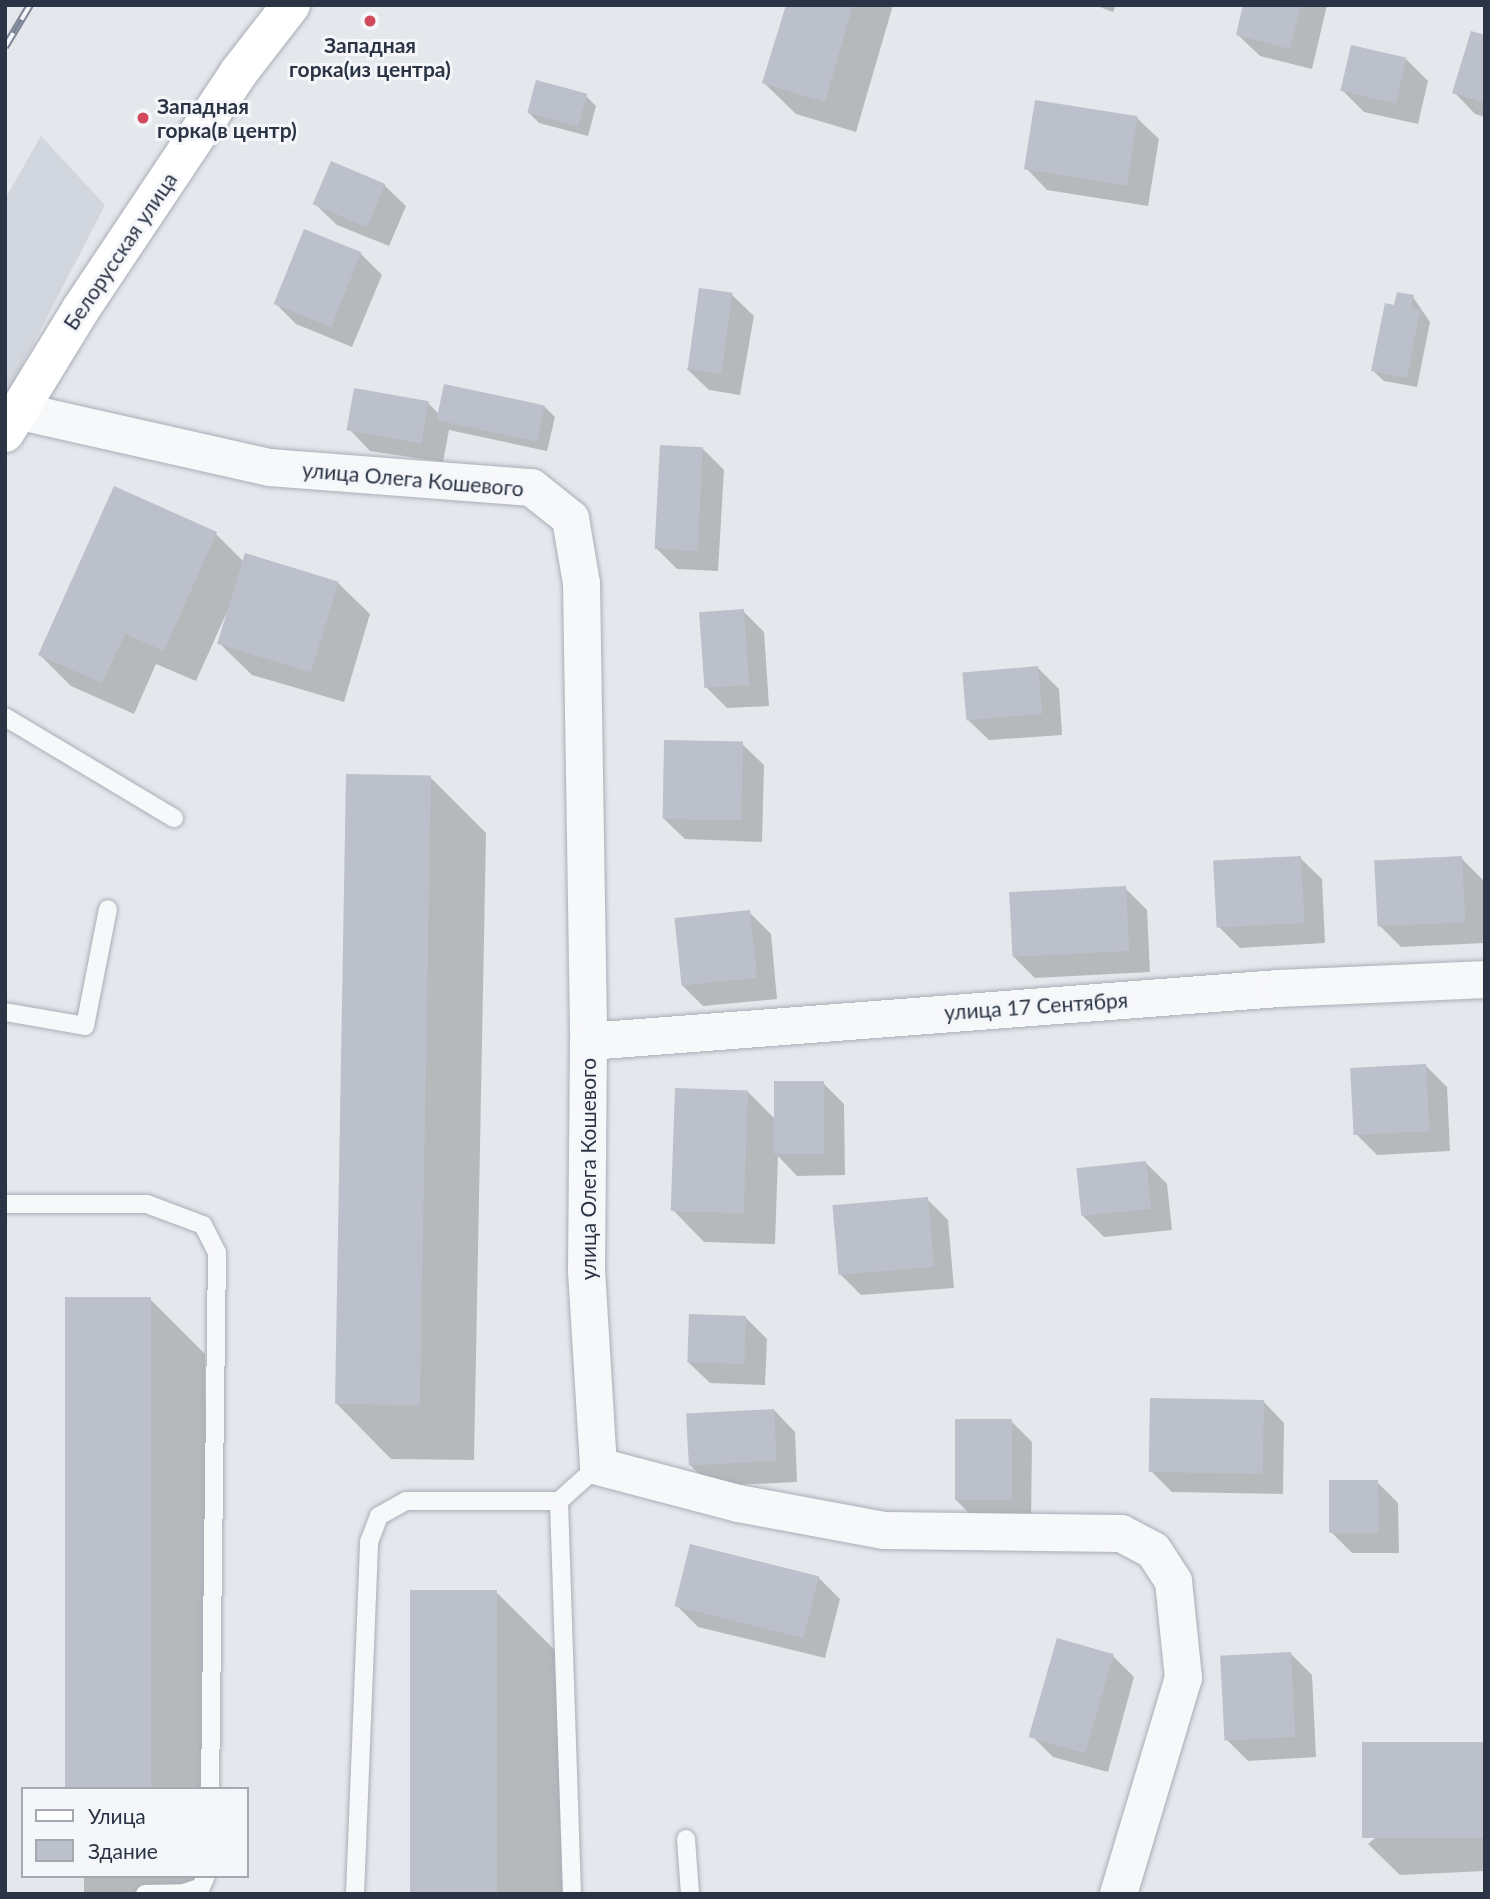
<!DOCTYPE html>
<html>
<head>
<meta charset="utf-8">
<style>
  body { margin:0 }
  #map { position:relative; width:1490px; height:1899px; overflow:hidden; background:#e4e7ec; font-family:Lato,sans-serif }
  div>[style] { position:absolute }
  .built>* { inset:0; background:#d2d6de }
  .shadow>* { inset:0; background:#0003; transform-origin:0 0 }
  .building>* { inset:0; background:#bbc0ca; transform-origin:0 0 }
  .roads { filter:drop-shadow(0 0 2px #a9aeb7) drop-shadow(0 0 2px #a9aeb7) }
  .service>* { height:18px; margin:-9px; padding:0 9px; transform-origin:9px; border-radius:9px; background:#f7f8fa }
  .minor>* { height:37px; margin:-18.5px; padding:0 18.5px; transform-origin:18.5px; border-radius:18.5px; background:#f7f8fa }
  .secondary>* { height:38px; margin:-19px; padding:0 19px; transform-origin:19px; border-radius:19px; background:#fff }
  .rail>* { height:8px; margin-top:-4px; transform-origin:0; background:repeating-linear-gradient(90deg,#f4f6f9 0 16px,#7d8696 0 32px); box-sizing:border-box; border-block:2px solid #7d8696 }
  .dots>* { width:19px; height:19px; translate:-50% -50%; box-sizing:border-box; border:4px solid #f4f6f9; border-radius:50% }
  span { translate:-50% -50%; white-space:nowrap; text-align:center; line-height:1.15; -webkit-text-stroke:6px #f4f6f9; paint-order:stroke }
  .poi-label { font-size:21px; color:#2b3445; font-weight:700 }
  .left { translate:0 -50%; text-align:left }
  .street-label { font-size:21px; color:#2b3445 }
  .frame { position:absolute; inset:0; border:7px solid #2b3445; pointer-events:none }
  .legend { position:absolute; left:21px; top:1787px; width:228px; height:91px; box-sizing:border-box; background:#f4f6f9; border:2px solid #a4a8b1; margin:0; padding:9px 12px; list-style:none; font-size:21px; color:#2b3445 }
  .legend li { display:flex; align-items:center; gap:14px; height:35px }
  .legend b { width:35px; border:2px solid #a4a8b1 }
</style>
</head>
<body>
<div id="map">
  <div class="built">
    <i style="clip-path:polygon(41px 136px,105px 205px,5px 399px,5px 199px)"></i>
  </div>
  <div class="shadow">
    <i style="clip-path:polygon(787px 5px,893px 5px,856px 132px,796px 114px,764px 83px)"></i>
    <i style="clip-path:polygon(1094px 5px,1116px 5px,1113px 12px)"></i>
    <i style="clip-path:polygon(1245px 5px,1327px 5px,1312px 69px,1260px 56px,1238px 35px)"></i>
    <i style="clip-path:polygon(1485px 37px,1485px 117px,1475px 114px,1454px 92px)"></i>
    <i style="clip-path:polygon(1406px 59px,1428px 81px,1418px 124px,1364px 112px,1342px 90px)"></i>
    <i style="clip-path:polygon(586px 96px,596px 106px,588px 136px,539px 123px,529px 113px)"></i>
    <i style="clip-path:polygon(1137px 118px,1159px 139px,1148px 206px,1047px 190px,1026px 168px)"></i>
    <i style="clip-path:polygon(384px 185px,406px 206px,389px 246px,337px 225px,315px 204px)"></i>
    <i style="clip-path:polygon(361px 254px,382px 275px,352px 347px,296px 324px,275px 303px)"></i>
    <i style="clip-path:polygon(732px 295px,754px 316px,740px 395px,709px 390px,687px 369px)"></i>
    <i style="clip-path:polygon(1413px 297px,1430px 322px,1417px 387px,1384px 381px,1373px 371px,1395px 307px)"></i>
    <i style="clip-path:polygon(428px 403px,439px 414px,545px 407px,555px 417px,547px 451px,449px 430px,443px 462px,370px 451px,349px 429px)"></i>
    <i style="clip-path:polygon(703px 449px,724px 470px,718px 571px,677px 569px,656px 548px)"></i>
    <i style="clip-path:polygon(114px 488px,216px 534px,244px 562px,338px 583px,370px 614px,344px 702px,252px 675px,220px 644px,227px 612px,196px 681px,156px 664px,134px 714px,71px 686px,40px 655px)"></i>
    <i style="clip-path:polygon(743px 611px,764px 632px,769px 706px,727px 708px,706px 687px)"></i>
    <i style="clip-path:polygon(1038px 668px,1059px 689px,1062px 735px,989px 740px,967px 719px)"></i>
    <i style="clip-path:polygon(742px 744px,764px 765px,762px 842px,685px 839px,663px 818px)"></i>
    <i style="clip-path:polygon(431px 778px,486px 833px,474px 1460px,391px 1459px,336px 1403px)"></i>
    <i style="clip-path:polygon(1300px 858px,1322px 879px,1325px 943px,1240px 948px,1219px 927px)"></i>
    <i style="clip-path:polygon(1461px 858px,1483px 880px,1485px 943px,1401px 947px,1380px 926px)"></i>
    <i style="clip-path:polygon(1125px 888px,1147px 910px,1150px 972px,1035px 978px,1014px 957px)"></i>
    <i style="clip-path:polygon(749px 912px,771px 934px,777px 999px,703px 1006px,682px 985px)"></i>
    <i style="clip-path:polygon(1426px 1066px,1447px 1087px,1450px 1151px,1377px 1155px,1356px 1134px)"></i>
    <i style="clip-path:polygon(823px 1083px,844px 1104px,845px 1175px,797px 1176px,778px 1156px,775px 1244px,704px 1242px,673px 1210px,747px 1091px,776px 1120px)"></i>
    <i style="clip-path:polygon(1146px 1163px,1167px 1184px,1172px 1230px,1104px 1237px,1083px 1216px)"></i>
    <i style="clip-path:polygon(927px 1199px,948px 1220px,954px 1288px,861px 1295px,839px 1273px)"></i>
    <i style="clip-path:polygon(150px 1299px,205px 1354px,208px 1789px,70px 1789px)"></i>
    <i style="clip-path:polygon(746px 1318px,767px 1339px,765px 1385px,710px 1383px,688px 1362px)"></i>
    <i style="clip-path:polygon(1263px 1401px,1284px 1423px,1283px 1494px,1172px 1492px,1151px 1471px)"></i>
    <i style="clip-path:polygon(774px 1410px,795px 1432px,797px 1482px,711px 1486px,690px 1465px)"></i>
    <i style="clip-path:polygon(1011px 1421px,1032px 1442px,1031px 1522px,977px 1521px,955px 1499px)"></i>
    <i style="clip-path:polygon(1377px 1482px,1398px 1503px,1399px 1553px,1352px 1553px,1331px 1532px)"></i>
    <i style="clip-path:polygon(818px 1577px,840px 1599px,825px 1658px,698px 1627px,676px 1605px)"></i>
    <i style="clip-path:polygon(496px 1592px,565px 1660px,564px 1894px,410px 1894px)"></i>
    <i style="clip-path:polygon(1291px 1654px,1312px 1675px,1316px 1757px,1248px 1761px,1226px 1739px)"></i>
    <i style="clip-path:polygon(1113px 1656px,1134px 1677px,1108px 1772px,1053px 1757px,1032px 1736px)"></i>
    <i style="clip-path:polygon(1485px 1744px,1485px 1871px,1400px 1875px,1368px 1844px)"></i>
    <i style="left:84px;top:1876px;width:125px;height:25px"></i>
  </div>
  <div class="building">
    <i style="clip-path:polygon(786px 5px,853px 5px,825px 102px,762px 83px)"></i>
    <i style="clip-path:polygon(1243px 5px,1301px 5px,1290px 49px,1236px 35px)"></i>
    <i style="clip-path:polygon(1471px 31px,1485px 35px,1485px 103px,1452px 93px)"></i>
    <i style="left:1351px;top:45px;width:57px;height:47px;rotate:13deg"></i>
    <i style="left:536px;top:80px;width:53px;height:34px;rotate:15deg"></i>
    <i style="left:1035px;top:100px;width:104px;height:70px;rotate:9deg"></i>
    <i style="left:331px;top:161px;width:59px;height:47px;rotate:23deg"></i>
    <i style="left:304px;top:229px;width:62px;height:81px;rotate:22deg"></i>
    <i style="left:699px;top:288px;width:34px;height:82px;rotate:8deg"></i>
    <i style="clip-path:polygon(1397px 292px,1414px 295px,1411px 308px,1420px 310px,1407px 378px,1371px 371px,1385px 303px,1394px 305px)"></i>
    <i style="left:444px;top:384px;width:103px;height:37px;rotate:12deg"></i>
    <i style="left:354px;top:388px;width:76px;height:43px;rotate:10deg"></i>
    <i style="left:660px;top:445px;width:43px;height:104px;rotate:3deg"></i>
    <i style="clip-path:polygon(114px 486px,217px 532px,164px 651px,125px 634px,102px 683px,38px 655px)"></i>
    <i style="left:245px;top:553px;width:98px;height:95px;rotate:17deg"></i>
    <i style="left:744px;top:609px;width:76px;height:45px;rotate:86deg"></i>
    <i style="left:1038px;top:666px;width:48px;height:76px;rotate:85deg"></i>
    <i style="left:664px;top:740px;width:79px;height:79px;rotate:1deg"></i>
    <i style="left:346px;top:774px;width:85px;height:630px;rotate:1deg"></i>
    <i style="left:1301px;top:856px;width:67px;height:88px;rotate:87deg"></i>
    <i style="left:1462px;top:856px;width:66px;height:88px;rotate:87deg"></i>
    <i style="left:1126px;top:886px;width:65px;height:117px;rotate:87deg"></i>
    <i style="left:750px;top:910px;width:68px;height:76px;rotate:84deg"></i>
    <i style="left:1426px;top:1064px;width:67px;height:76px;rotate:87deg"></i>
    <i style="left:824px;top:1081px;width:73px;height:50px;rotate:90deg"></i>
    <i style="left:675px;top:1088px;width:73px;height:123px;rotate:2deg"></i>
    <i style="left:1146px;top:1161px;width:48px;height:70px;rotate:84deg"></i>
    <i style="left:928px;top:1197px;width:70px;height:96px;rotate:85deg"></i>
    <i style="left:65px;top:1297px;width:86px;height:492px"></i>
    <i style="left:689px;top:1314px;width:57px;height:48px;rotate:2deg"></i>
    <i style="left:1150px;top:1398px;width:114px;height:74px;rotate:1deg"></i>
    <i style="left:774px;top:1409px;width:52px;height:88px;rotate:87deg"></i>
    <i style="left:955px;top:1419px;width:57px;height:81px"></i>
    <i style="left:1329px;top:1480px;width:49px;height:53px"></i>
    <i style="left:690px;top:1544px;width:133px;height:64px;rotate:14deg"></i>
    <i style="left:410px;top:1590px;width:87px;height:304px"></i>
    <i style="left:1057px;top:1638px;width:59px;height:103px;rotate:16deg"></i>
    <i style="left:1291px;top:1652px;width:85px;height:71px;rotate:87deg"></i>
    <i style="left:1485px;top:1742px;width:96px;height:123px;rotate:90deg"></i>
  </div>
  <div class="roads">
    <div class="service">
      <i style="left:5px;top:717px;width:197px;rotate:30.9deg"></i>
      <i style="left:5px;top:1012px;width:81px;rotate:9.9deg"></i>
      <i style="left:85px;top:1026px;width:119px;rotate:-78.9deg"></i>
      <i style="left:5px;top:1204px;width:142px"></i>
      <i style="left:147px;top:1204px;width:60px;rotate:20.6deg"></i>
      <i style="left:203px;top:1225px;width:31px;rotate:63deg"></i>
      <i style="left:217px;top:1253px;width:536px;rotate:90.75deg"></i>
      <i style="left:686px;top:1839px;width:55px;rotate:85.8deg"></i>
      <i style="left:145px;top:1894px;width:39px;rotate:-1deg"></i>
      <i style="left:184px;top:1893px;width:18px;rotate:-19deg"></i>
      <i style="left:201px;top:1887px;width:12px;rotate:-66deg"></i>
      <i style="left:355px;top:1894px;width:352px;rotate:-87.7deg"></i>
      <i style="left:369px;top:1542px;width:28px;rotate:-69deg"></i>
      <i style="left:379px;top:1516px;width:31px;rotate:-29deg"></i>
      <i style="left:406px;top:1501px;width:153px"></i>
      <i style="left:572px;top:1894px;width:393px;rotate:-91.9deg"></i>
      <i style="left:559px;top:1501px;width:52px;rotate:-41.9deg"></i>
    </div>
    <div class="minor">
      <i style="left:16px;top:410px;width:259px;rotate:12.7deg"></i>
      <i style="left:269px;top:467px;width:263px;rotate:4.4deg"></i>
      <i style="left:531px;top:487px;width:50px;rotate:38.5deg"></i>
      <i style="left:570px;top:518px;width:66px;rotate:80.4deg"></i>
      <i style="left:581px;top:583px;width:458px;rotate:89.1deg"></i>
      <i style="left:588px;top:1041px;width:229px;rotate:90.5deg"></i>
      <i style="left:586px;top:1270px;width:196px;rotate:86.5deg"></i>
      <i style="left:598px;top:1466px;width:145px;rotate:14.8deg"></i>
      <i style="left:738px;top:1503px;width:148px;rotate:10.5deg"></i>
      <i style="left:884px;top:1530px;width:237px;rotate:0.7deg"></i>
      <i style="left:1121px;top:1533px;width:36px;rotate:28deg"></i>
      <i style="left:1153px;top:1550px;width:37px;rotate:57deg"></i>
      <i style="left:1173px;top:1581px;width:97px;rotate:84.1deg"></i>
      <i style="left:1183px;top:1677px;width:227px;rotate:106.7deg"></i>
      <i style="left:588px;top:1041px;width:693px;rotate:-4.39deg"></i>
      <i style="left:1279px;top:988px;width:206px;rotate:-2.5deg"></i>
    </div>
    <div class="secondary">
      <i style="left:5px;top:433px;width:145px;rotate:-58.5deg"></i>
      <i style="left:81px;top:309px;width:285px;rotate:-56.3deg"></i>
      <i style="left:239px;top:72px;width:85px;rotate:-52.2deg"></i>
    </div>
  </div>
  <div class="rail">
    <i style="left:5px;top:47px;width:49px;rotate:-59.2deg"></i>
  </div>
  <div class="dots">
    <i style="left:370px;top:21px;background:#d1495b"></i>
    <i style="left:143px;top:118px;background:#d1495b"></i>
  </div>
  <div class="poi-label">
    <span style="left:370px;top:57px">Западная<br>горка(из центра)</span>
    <span class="left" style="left:157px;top:118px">Западная<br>горка(в центр)</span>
  </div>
  <div class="street-label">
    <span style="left:120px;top:251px;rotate:-56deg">Белорусская улица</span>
    <span style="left:413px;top:479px;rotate:5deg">улица Олега Кошевого</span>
    <span style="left:1036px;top:1006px;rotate:-4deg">улица 17 Сентября</span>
    <span style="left:588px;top:1169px;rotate:-90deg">улица Олега Кошевого</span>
  </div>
  <div class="frame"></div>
  <ul class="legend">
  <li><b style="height:9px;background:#fff"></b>Улица</li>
  <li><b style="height:19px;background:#bbc0ca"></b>Здание</li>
  </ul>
</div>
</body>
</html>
